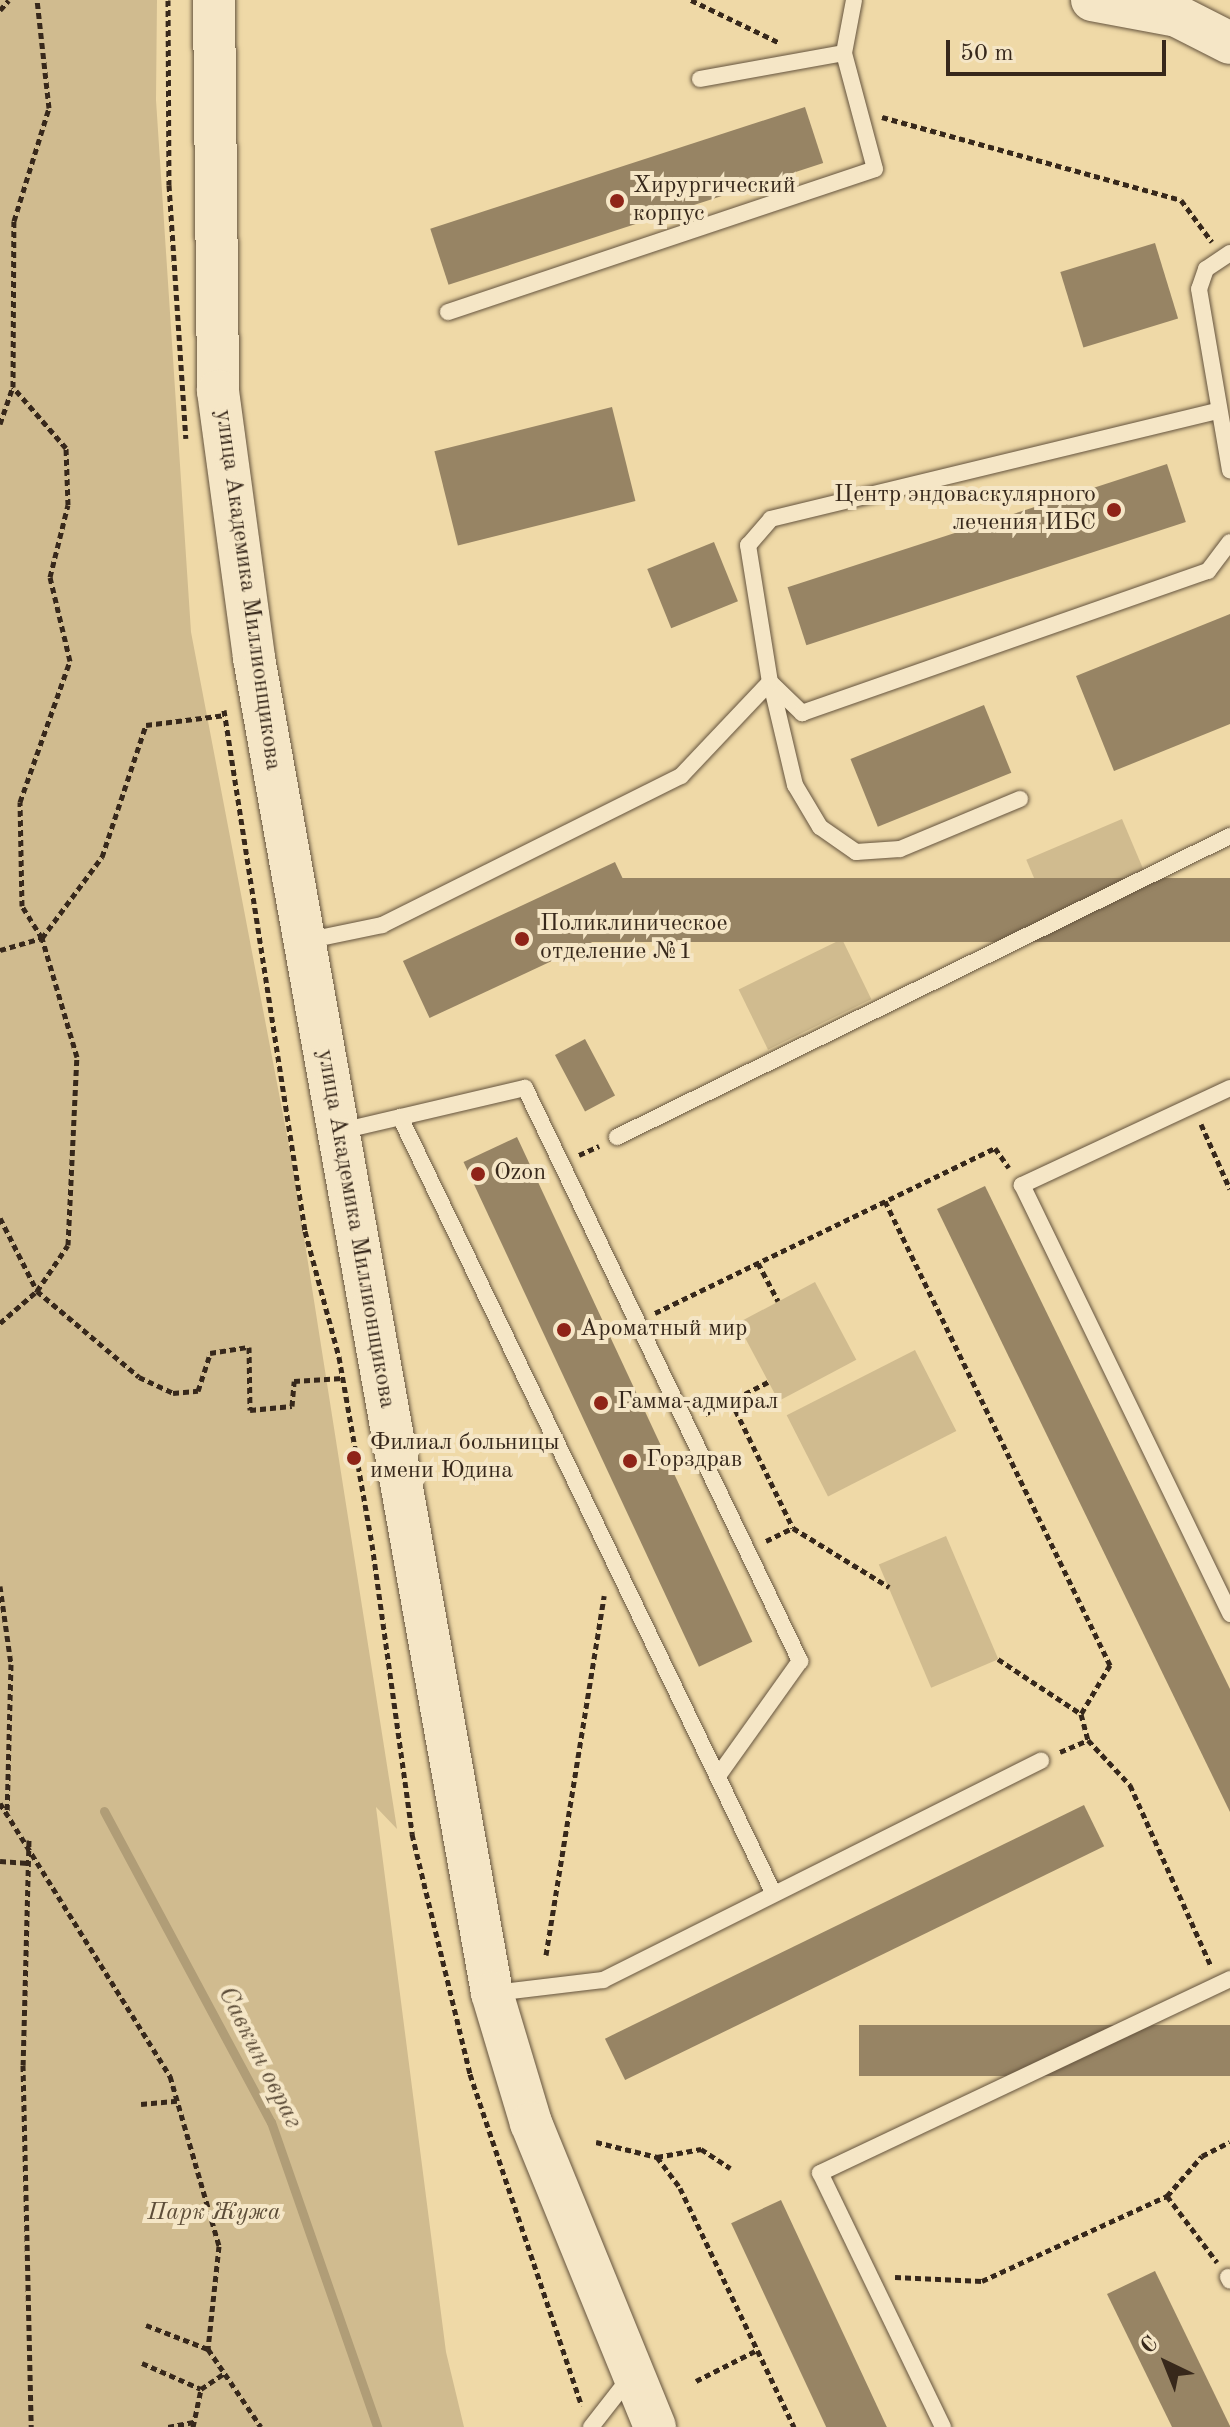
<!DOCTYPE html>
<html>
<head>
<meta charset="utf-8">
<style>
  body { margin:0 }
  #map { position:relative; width:1230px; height:2427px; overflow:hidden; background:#efd9a7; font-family:"Old Standard TT",serif }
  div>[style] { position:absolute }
  .green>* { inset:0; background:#d0bb8f; transform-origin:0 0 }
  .stream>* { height:9px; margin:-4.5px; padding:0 4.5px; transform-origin:4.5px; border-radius:4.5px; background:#b09d77 }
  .building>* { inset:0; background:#978464; transform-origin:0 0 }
  .path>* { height:5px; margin-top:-2.5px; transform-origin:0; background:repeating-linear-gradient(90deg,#37281b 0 6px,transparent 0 10px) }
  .roads { filter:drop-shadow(0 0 2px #65543e) drop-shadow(0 0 2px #65543e) }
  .service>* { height:16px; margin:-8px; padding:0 8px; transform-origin:8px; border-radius:8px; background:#f5e6c6 }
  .tertiary>* { height:42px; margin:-21px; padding:0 21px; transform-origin:21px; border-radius:21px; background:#f5e6c6 }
  .dots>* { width:22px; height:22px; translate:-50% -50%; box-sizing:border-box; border:4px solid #f5e6c6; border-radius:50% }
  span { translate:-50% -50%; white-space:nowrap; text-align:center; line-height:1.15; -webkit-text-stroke:8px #f5e6c6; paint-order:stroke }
  .poi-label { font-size:24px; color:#37281b }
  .left { translate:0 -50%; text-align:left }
  .right { translate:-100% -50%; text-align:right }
  .street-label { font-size:24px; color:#37281b }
  .park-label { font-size:24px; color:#5d4d38; font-style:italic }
  .water-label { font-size:26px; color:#5b4b37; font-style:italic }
  .north { position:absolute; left:1126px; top:2323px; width:80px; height:80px; -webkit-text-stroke:6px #f5e6c6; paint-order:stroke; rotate:317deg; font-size:22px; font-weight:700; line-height:32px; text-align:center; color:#37281b }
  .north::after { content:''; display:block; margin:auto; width:28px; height:36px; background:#37281b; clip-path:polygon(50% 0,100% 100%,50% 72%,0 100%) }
  .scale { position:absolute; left:946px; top:40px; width:220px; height:36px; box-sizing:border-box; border:4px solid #37281b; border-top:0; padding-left:10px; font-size:24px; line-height:28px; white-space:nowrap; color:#37281b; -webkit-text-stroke:6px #f5e6c6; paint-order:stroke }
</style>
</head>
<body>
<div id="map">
  <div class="green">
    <i style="clip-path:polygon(0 0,157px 0,156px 100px,191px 632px,293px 1167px,397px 1829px,376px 1807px,446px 2352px,464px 2427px,0 2427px)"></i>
    <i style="left:1122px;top:819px;width:58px;height:104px;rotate:67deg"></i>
    <i style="left:842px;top:939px;width:67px;height:115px;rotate:64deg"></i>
    <i style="left:815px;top:1282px;width:88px;height:88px;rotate:62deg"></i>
    <i style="left:915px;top:1350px;width:91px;height:144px;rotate:63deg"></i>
    <i style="left:946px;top:1536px;width:134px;height:73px;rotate:67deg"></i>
  </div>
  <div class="stream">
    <i style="left:104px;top:1811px;width:353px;rotate:61.8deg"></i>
    <i style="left:271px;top:2122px;width:323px;rotate:70.8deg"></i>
  </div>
  <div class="building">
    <i style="left:805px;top:107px;width:59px;height:394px;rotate:72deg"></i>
    <i style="left:1155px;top:243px;width:79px;height:99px;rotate:73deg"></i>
    <i style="left:612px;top:407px;width:97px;height:183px;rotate:76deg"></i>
    <i style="left:1167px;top:464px;width:61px;height:399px;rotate:72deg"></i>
    <i style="left:714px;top:542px;width:64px;height:72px;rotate:68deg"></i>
    <i style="clip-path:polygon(1230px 614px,1230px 724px,1114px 771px,1076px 676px)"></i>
    <i style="left:984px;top:705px;width:73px;height:144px;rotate:68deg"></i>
    <i style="left:615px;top:862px;width:63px;height:234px;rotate:65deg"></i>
    <i style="left:1230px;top:878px;width:64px;height:648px;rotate:90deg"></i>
    <i style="left:585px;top:1039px;width:64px;height:34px;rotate:62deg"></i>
    <i style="left:517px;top:1137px;width:557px;height:59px;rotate:65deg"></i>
    <i style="clip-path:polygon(985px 1186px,1230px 1689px,1230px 1812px,937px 1209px)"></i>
    <i style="left:1084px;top:1805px;width:46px;height:533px;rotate:64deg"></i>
    <i style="left:1230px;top:2025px;width:51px;height:371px;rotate:90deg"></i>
    <i style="left:781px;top:2200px;width:251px;height:55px;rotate:65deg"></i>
    <i style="clip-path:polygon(1155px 2271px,1230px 2426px,1230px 2427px,1172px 2427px,1107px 2294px)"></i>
  </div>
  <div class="path">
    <i style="left:168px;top:0;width:185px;rotate:89.7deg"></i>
    <i style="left:169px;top:185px;width:254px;rotate:86.2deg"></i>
    <i style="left:691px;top:0;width:97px;rotate:25.8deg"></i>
    <i style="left:0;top:10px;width:13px;rotate:-48deg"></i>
    <i style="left:882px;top:117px;width:310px;rotate:15.5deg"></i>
    <i style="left:1181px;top:200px;width:52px;rotate:53.6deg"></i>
    <i style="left:0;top:424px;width:39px;rotate:-71deg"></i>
    <i style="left:13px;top:387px;width:166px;rotate:-89.7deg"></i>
    <i style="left:14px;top:221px;width:118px;rotate:-72.8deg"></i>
    <i style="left:49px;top:108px;width:109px;rotate:-96.3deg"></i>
    <i style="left:224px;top:710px;width:527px;rotate:81.16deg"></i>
    <i style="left:305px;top:1231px;width:131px;rotate:74.9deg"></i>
    <i style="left:339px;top:1357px;width:190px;rotate:80deg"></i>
    <i style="left:372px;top:1544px;width:293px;rotate:82.1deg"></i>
    <i style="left:412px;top:1834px;width:247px;rotate:76.4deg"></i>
    <i style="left:470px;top:2074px;width:350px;rotate:71.4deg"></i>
    <i style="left:0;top:950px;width:44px;rotate:-15.9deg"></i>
    <i style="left:42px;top:938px;width:38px;rotate:-122deg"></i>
    <i style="left:22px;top:906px;width:104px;rotate:-91.1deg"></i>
    <i style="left:20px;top:802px;width:150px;rotate:-70.5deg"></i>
    <i style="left:70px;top:661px;width:86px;rotate:-103.4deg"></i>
    <i style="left:50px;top:577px;width:74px;rotate:-76deg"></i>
    <i style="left:68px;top:505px;width:57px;rotate:-92deg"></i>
    <i style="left:66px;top:448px;width:81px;rotate:-131deg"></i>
    <i style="left:1201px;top:1124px;width:71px;rotate:66deg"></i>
    <i style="left:579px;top:1155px;width:22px;rotate:-24deg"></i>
    <i style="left:885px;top:1201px;width:516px;rotate:64.13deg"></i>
    <i style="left:1110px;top:1665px;width:57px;rotate:120.6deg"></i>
    <i style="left:1081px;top:1714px;width:27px;rotate:75deg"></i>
    <i style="left:1088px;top:1740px;width:62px;rotate:47deg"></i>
    <i style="left:1130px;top:1785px;width:198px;rotate:65.9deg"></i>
    <i style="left:0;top:1218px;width:82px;rotate:63.1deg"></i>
    <i style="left:37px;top:1291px;width:133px;rotate:40.1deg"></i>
    <i style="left:139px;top:1377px;width:38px;rotate:25deg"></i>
    <i style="left:173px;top:1393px;width:25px;rotate:-5deg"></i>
    <i style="left:198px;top:1391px;width:40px;rotate:-72deg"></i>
    <i style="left:210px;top:1353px;width:39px;rotate:-9deg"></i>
    <i style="left:249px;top:1347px;width:63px;rotate:89.1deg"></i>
    <i style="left:250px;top:1410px;width:42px;rotate:-5.4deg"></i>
    <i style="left:292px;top:1406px;width:25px;rotate:-85deg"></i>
    <i style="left:294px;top:1381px;width:49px;rotate:-3.5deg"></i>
    <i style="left:758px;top:1263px;width:43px;rotate:62.2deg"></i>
    <i style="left:655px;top:1313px;width:378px;rotate:-25.9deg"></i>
    <i style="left:995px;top:1148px;width:24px;rotate:55deg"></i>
    <i style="left:0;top:1323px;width:49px;rotate:-40.9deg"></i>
    <i style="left:37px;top:1291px;width:55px;rotate:-56deg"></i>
    <i style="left:68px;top:1245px;width:188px;rotate:-87.3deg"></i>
    <i style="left:77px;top:1057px;width:124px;rotate:-106.4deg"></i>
    <i style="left:42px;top:938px;width:101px;rotate:-53.5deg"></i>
    <i style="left:102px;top:857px;width:139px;rotate:-71.6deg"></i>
    <i style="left:146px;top:725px;width:80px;rotate:-7.2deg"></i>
    <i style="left:768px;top:1382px;width:42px;rotate:152.8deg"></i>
    <i style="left:731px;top:1401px;width:141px;rotate:64deg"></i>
    <i style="left:793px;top:1528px;width:113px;rotate:31.6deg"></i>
    <i style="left:705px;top:1414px;width:29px;rotate:-27deg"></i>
    <i style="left:766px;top:1541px;width:30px;rotate:-26deg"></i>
    <i style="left:0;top:1586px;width:79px;rotate:82deg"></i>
    <i style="left:11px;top:1664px;width:151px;rotate:91.5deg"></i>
    <i style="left:998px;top:1659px;width:100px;rotate:33.5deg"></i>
    <i style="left:1060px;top:1752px;width:30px;rotate:-23deg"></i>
    <i style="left:0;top:1803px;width:322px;rotate:58.1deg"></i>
    <i style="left:170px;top:2076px;width:177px;rotate:73.9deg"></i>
    <i style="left:219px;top:2246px;width:104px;rotate:96.1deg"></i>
    <i style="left:208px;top:2349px;width:94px;rotate:55.8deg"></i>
    <i style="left:29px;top:1840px;width:225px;rotate:91.5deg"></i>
    <i style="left:23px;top:2065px;width:362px;rotate:88.7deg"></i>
    <i style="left:0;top:1861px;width:28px;rotate:4deg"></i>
    <i style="left:546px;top:1955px;width:364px;rotate:-80.8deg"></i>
    <i style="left:141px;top:2104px;width:36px;rotate:-5deg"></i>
    <i style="left:596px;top:2142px;width:63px;rotate:13.8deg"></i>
    <i style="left:657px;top:2157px;width:45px;rotate:-10.3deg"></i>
    <i style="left:701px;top:2149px;width:35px;rotate:33deg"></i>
    <i style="left:657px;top:2157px;width:39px;rotate:53deg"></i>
    <i style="left:680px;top:2188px;width:265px;rotate:64.5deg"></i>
    <i style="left:1167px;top:2196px;width:83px;rotate:52.9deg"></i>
    <i style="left:895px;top:2277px;width:87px;rotate:2.6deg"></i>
    <i style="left:982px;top:2281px;width:204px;rotate:-24.7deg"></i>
    <i style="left:1167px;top:2196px;width:53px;rotate:-48.8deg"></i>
    <i style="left:1202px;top:2156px;width:31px;rotate:-27deg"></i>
    <i style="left:146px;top:2325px;width:66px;rotate:21.2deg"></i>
    <i style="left:142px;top:2363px;width:64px;rotate:23.8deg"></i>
    <i style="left:696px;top:2381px;width:68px;rotate:-26.9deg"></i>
    <i style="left:168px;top:2427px;width:26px;rotate:-11deg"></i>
    <i style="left:193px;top:2427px;width:39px;rotate:-78deg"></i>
    <i style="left:201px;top:2389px;width:29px;rotate:-34deg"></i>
  </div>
  <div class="roads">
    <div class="service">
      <i style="left:700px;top:79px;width:146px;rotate:-10.2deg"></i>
      <i style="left:1230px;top:253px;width:29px;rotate:146deg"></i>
      <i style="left:1206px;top:269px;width:21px;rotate:109deg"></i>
      <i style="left:1199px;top:289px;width:184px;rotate:80.3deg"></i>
      <i style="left:448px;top:312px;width:450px;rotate:-18.5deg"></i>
      <i style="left:875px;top:169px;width:120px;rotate:-105deg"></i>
      <i style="left:844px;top:53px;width:54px;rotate:-79.3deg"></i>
      <i style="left:1217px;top:411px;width:459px;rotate:166.4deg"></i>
      <i style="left:771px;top:519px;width:35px;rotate:131deg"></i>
      <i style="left:748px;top:545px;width:139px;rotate:80.9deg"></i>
      <i style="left:770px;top:682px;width:45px;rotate:44.1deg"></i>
      <i style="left:802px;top:713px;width:430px;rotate:-19.3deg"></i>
      <i style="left:1208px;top:571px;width:36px;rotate:-53deg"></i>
      <i style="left:773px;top:692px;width:96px;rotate:76.7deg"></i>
      <i style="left:795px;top:785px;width:49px;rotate:59.2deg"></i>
      <i style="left:820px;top:827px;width:44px;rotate:34.8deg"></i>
      <i style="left:856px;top:852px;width:44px;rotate:-3.9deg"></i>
      <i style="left:900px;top:849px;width:130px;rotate:-22.6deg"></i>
      <i style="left:305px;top:941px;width:79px;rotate:-11.7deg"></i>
      <i style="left:382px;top:925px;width:334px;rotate:-26.5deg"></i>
      <i style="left:681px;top:776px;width:129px;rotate:-46.6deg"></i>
      <i style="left:1230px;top:1088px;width:230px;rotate:155deg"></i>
      <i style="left:1022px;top:1185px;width:477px;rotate:64.1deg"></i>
      <i style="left:400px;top:1117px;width:862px;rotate:64.3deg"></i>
      <i style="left:337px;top:1132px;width:193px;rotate:-13.2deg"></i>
      <i style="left:525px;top:1088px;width:636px;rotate:64.36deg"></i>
      <i style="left:800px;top:1661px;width:141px;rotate:125.5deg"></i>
      <i style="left:617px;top:1137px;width:683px;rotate:-26.15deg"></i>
      <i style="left:494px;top:1993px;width:110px;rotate:-6.8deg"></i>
      <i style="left:603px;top:1980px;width:490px;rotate:-26.6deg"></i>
      <i style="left:1228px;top:2277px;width:4px;rotate:63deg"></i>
      <i style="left:591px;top:2427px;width:63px;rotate:-52deg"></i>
      <i style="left:943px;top:2427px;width:282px;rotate:-115.8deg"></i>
      <i style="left:820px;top:2173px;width:454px;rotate:-25.3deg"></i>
    </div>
    <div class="tertiary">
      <i style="left:214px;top:0;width:391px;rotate:89.4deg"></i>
      <i style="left:218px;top:391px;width:269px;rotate:82.3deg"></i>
      <i style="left:254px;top:658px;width:1356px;rotate:79.89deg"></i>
      <i style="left:492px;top:1993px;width:136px;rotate:73.3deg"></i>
      <i style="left:531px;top:2123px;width:328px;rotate:67.8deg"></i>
      <i style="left:1092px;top:0;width:86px;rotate:10.7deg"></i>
      <i style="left:1177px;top:16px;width:59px;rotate:27deg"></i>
    </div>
  </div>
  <div class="dots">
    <i style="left:617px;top:201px;background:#8f2418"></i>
    <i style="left:1114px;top:510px;background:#8f2418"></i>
    <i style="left:522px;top:939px;background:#8f2418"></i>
    <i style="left:478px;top:1174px;background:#8f2418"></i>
    <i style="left:564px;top:1330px;background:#8f2418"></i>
    <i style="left:601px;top:1403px;background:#8f2418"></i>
    <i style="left:354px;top:1458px;background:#8f2418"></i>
    <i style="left:630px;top:1461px;background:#8f2418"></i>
  </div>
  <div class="poi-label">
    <span class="left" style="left:633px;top:201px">Хирургический<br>корпус</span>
    <span class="right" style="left:1096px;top:510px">Центр эндоваскулярного<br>лечения ИБС</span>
    <span class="left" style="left:540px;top:939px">Поликлиническое<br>отделение №1</span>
    <span class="left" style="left:494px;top:1174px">Ozon</span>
    <span class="left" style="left:580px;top:1330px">Ароматный мир</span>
    <span class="left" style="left:617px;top:1403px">Гамма-адмирал</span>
    <span class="left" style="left:370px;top:1458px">Филиал больницы<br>имени Юдина</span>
    <span class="left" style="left:646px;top:1461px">Горздрав</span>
  </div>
  <div class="street-label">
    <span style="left:247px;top:590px;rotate:82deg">улица Академика Миллионщикова</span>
    <span style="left:355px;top:1229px;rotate:80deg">улица Академика Миллионщикова</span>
  </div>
  <div class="park-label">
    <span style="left:214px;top:2214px">Парк Жужа</span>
  </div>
  <div class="water-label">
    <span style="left:259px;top:2058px;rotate:63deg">Савкин овраг</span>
  </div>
  <div class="north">С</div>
  <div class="scale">50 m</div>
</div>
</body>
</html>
